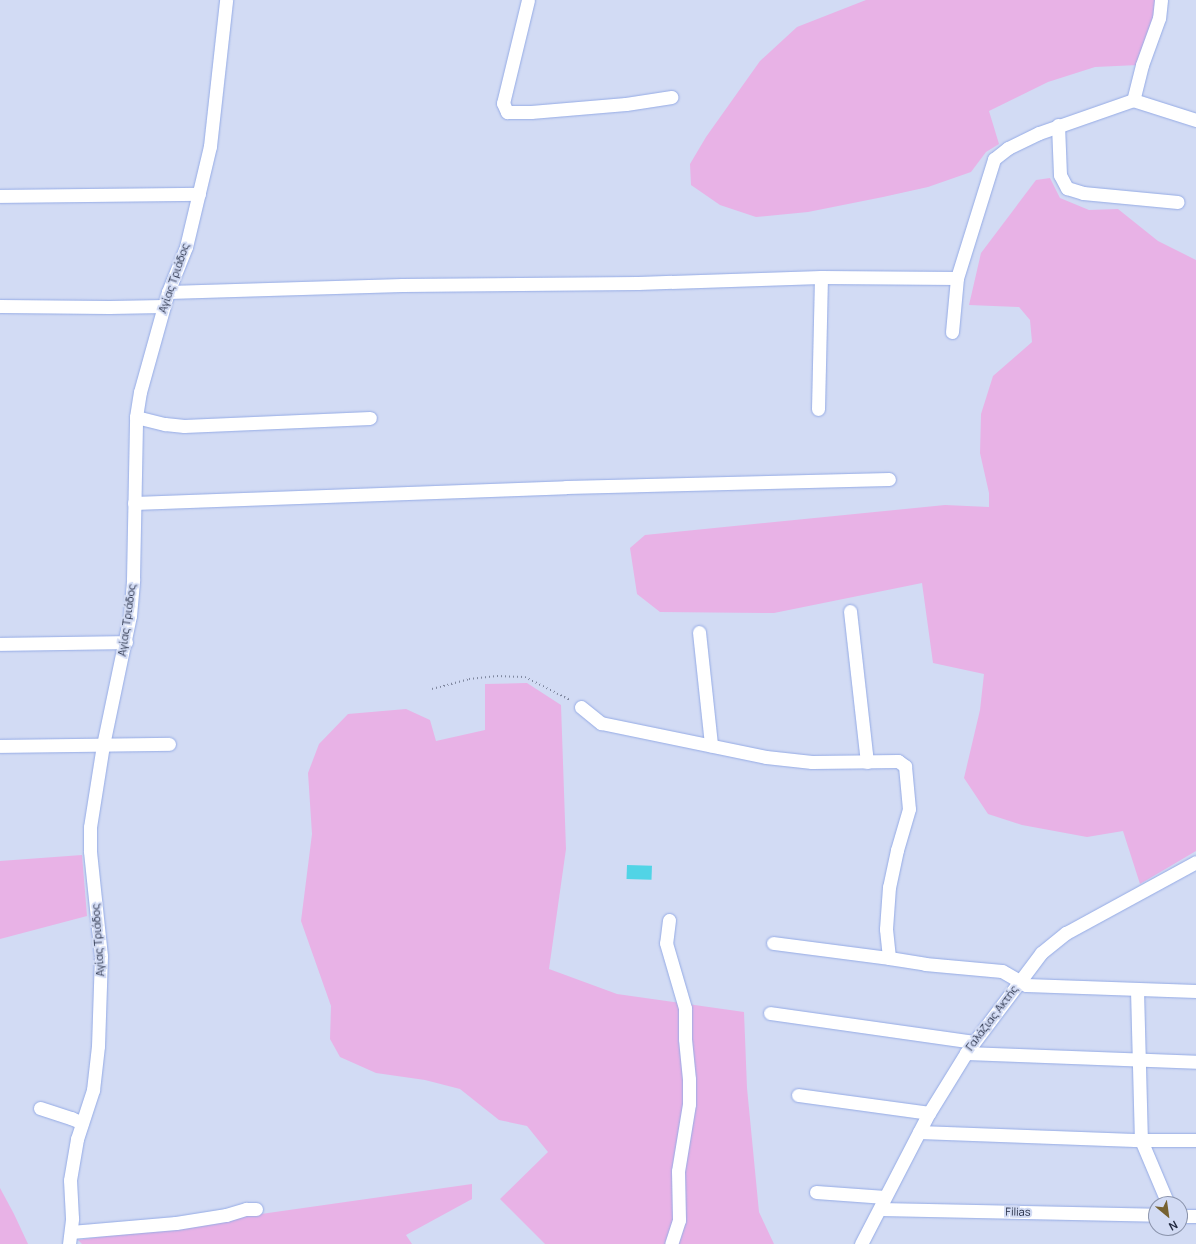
<!DOCTYPE html>
<html>
<head>
<meta charset="utf-8">
<style>
  body { margin:0 }
  #map { position:relative; width:1196px; height:1244px; overflow:hidden; background:#d2dbf4; font-family:Manrope,sans-serif }
  div>[style] { position:absolute }
  .green>* { inset:0; background:#e8b2e6 }
  .water>* { inset:0; background:#51d4e6; transform-origin:0 0 }
  .path>* { height:2px; margin-top:-1px; transform-origin:0; background:repeating-linear-gradient(90deg,#8088a0 0 1px,transparent 0 4px) }
  .roads { filter:drop-shadow(0 0 1px #95abe5) drop-shadow(0 0 1px #95abe5) }
  .minor>* { height:13px; margin:-6.5px; padding:0 6.5px; transform-origin:6.5px; border-radius:6.5px; background:#fff }
  span { translate:-50% -50%; white-space:nowrap; text-align:center; line-height:1.15; -webkit-text-stroke:4px #d2dbf4; paint-order:stroke }
  .street-label { font-size:11px; color:#1f273e }
  .north { position:absolute; left:1148px; top:1196px; width:40px; height:40px; box-sizing:border-box; background:#d2dbf4; border:1px solid #8a93ab; border-radius:50%; rotate:151deg; font-size:11px; font-weight:700; line-height:16px; text-align:center; color:#1f273e }
  .north::after { content:''; display:block; margin:auto; width:14px; height:18px; background:#766231; clip-path:polygon(50% 0,100% 100%,50% 72%,0 100%) }
</style>
</head>
<body>
<div id="map">
  <div class="green">
    <i style="clip-path:polygon(866px 0,1157px 0,1155px 17px,1138px 65px,1095px 67px,1048px 82px,989px 111px,999px 144px,986px 152px,971px 172px,928px 187px,883px 197px,808px 212px,756px 217px,720px 205px,691px 185px,690px 164px,706px 137px,760px 61px,797px 27px)"></i>
    <i style="clip-path:polygon(1050px 178px,1060px 198px,1089px 210px,1118px 209px,1158px 241px,1196px 260px,1196px 851px,1140px 884px,1123px 831px,1087px 837px,1022px 825px,988px 814px,964px 778px,980px 710px,984px 674px,933px 663px,922px 583px,774px 613px,660px 612px,637px 594px,630px 548px,645px 535px,945px 505px,989px 507px,989px 493px,980px 453px,981px 414px,993px 376px,1032px 342px,1030px 320px,1019px 307px,969px 305px,981px 253px,1036px 180px)"></i>
    <i style="clip-path:polygon(527px 683px,561px 705px,566px 849px,549px 969px,617px 994px,744px 1012px,747px 1088px,759px 1212px,774px 1244px,545px 1244px,500px 1199px,548px 1152px,527px 1126px,499px 1120px,460px 1089px,425px 1080px,376px 1073px,340px 1057px,330px 1039px,331px 1006px,301px 921px,312px 834px,308px 773px,319px 744px,348px 714px,406px 709px,430px 720px,436px 741px,485px 730px,485px 684px)"></i>
    <i style="clip-path:polygon(82px 855px,87px 916px,0 939px,0 861px)"></i>
    <i style="clip-path:polygon(472px 1184px,472px 1199px,406px 1235px,412px 1244px,82px 1244px,78px 1240px)"></i>
    <i style="clip-path:polygon(0 1188px,14px 1214px,28px 1244px,0 1244px)"></i>
  </div>
  <div class="water">
    <i style="left:627px;top:865px;width:25px;height:14px;rotate:2deg"></i>
  </div>
  <div class="path">
    <i style="left:432px;top:689px;width:38px;rotate:-15deg"></i>
    <i style="left:469px;top:679px;width:28px;rotate:-6deg"></i>
    <i style="left:497px;top:676px;width:28px;rotate:2deg"></i>
    <i style="left:525px;top:677px;width:51px;rotate:27.1deg"></i>
  </div>
  <div class="roads">
    <div class="minor">
      <i style="left:528px;top:0;width:106px;rotate:103.6deg"></i>
      <i style="left:503px;top:103px;width:10px;rotate:66deg"></i>
      <i style="left:507px;top:112px;width:24px"></i>
      <i style="left:531px;top:112px;width:95px;rotate:-4.8deg"></i>
      <i style="left:626px;top:104px;width:46px;rotate:-8.8deg"></i>
      <i style="left:1161px;top:0;width:18px;rotate:96deg"></i>
      <i style="left:1159px;top:18px;width:50px;rotate:109.9deg"></i>
      <i style="left:1142px;top:65px;width:36px;rotate:104deg"></i>
      <i style="left:1133px;top:100px;width:66px;rotate:17.6deg"></i>
      <i style="left:1058px;top:125px;width:50px;rotate:87.7deg"></i>
      <i style="left:1060px;top:175px;width:15px;rotate:62deg"></i>
      <i style="left:1067px;top:188px;width:17px;rotate:17deg"></i>
      <i style="left:1083px;top:193px;width:95px;rotate:5.4deg"></i>
      <i style="left:0;top:196px;width:199px;rotate:-0.6deg"></i>
      <i style="left:168px;top:292px;width:234px;rotate:-1.7deg"></i>
      <i style="left:402px;top:285px;width:236px;rotate:-0.5deg"></i>
      <i style="left:638px;top:283px;width:183px;rotate:-1.9deg"></i>
      <i style="left:821px;top:277px;width:136px;rotate:0.4deg"></i>
      <i style="left:0;top:306px;width:109px;rotate:0.5deg"></i>
      <i style="left:109px;top:307px;width:55px;rotate:-1deg"></i>
      <i style="left:952px;top:332px;width:54px;rotate:-84.7deg"></i>
      <i style="left:957px;top:278px;width:125px;rotate:-72.7deg"></i>
      <i style="left:994px;top:159px;width:18px;rotate:-38deg"></i>
      <i style="left:1008px;top:148px;width:34px;rotate:-26deg"></i>
      <i style="left:1039px;top:133px;width:100px;rotate:-19.3deg"></i>
      <i style="left:818px;top:409px;width:132px;rotate:-88.7deg"></i>
      <i style="left:136px;top:417px;width:30px;rotate:14deg"></i>
      <i style="left:165px;top:424px;width:19px;rotate:6deg"></i>
      <i style="left:184px;top:426px;width:186px;rotate:-2.5deg"></i>
      <i style="left:134px;top:503px;width:432px;rotate:-2.1deg"></i>
      <i style="left:566px;top:487px;width:323px;rotate:-1.4deg"></i>
      <i style="left:850px;top:611px;width:152px;rotate:83.6deg"></i>
      <i style="left:699px;top:632px;width:114px;rotate:83.9deg"></i>
      <i style="left:0;top:644px;width:126px;rotate:-0.9deg"></i>
      <i style="left:581px;top:707px;width:26px;rotate:39deg"></i>
      <i style="left:601px;top:723px;width:168px;rotate:11.6deg"></i>
      <i style="left:766px;top:757px;width:46px;rotate:6.2deg"></i>
      <i style="left:812px;top:762px;width:86px;rotate:-0.7deg"></i>
      <i style="left:898px;top:761px;width:9px;rotate:36deg"></i>
      <i style="left:905px;top:766px;width:43px;rotate:84.7deg"></i>
      <i style="left:909px;top:809px;width:43px;rotate:106.3deg"></i>
      <i style="left:897px;top:850px;width:38px;rotate:102deg"></i>
      <i style="left:889px;top:887px;width:42px;rotate:94.1deg"></i>
      <i style="left:886px;top:929px;width:29px;rotate:84deg"></i>
      <i style="left:889px;top:958px;width:36px;rotate:9deg"></i>
      <i style="left:925px;top:964px;width:77px;rotate:5.2deg"></i>
      <i style="left:1002px;top:971px;width:28px;rotate:30deg"></i>
      <i style="left:1026px;top:985px;width:170px;rotate:2deg"></i>
      <i style="left:0;top:746px;width:169px;rotate:-0.7deg"></i>
      <i style="left:669px;top:920px;width:23px;rotate:97deg"></i>
      <i style="left:666px;top:943px;width:68px;rotate:73.7deg"></i>
      <i style="left:685px;top:1008px;width:31px;rotate:90deg"></i>
      <i style="left:685px;top:1039px;width:40px;rotate:84.3deg"></i>
      <i style="left:689px;top:1079px;width:25px;rotate:90deg"></i>
      <i style="left:689px;top:1104px;width:68px;rotate:99.3deg"></i>
      <i style="left:678px;top:1171px;width:49px;rotate:88.8deg"></i>
      <i style="left:679px;top:1220px;width:25px;rotate:108deg"></i>
      <i style="left:773px;top:943px;width:117px;rotate:7.4deg"></i>
      <i style="left:1137px;top:990px;width:150px;rotate:88.5deg"></i>
      <i style="left:1141px;top:1140px;width:69px;rotate:67.1deg"></i>
      <i style="left:770px;top:1013px;width:205px;rotate:8.1deg"></i>
      <i style="left:966px;top:1053px;width:230px;rotate:2.2deg"></i>
      <i style="left:798px;top:1095px;width:132px;rotate:7.8deg"></i>
      <i style="left:40px;top:1108px;width:33px;rotate:18deg"></i>
      <i style="left:71px;top:1118px;width:12px;rotate:24deg"></i>
      <i style="left:919px;top:1132px;width:222px;rotate:2.1deg"></i>
      <i style="left:1141px;top:1140px;width:55px"></i>
      <i style="left:816px;top:1192px;width:69px;rotate:4.1deg"></i>
      <i style="left:880px;top:1209px;width:276px;rotate:1.2deg"></i>
      <i style="left:1180px;top:1216px;width:16px"></i>
      <i style="left:71px;top:1232px;width:105px;rotate:-4.9deg"></i>
      <i style="left:176px;top:1223px;width:51px;rotate:-9.1deg"></i>
      <i style="left:226px;top:1215px;width:21px;rotate:-17deg"></i>
      <i style="left:246px;top:1209px;width:10px"></i>
      <i style="left:69px;top:1244px;width:26px;rotate:-83deg"></i>
      <i style="left:72px;top:1218px;width:38px;rotate:-93deg"></i>
      <i style="left:70px;top:1180px;width:42px;rotate:-80.3deg"></i>
      <i style="left:77px;top:1139px;width:52px;rotate:-71.9deg"></i>
      <i style="left:93px;top:1090px;width:44px;rotate:-83.5deg"></i>
      <i style="left:98px;top:1046px;width:90px;rotate:-88.1deg"></i>
      <i style="left:101px;top:956px;width:106px;rotate:-96deg"></i>
      <i style="left:90px;top:851px;width:24px;rotate:-90deg"></i>
      <i style="left:90px;top:827px;width:83px;rotate:-81deg"></i>
      <i style="left:103px;top:745px;width:132px;rotate:-78.2deg"></i>
      <i style="left:130px;top:616px;width:37px;rotate:-85deg"></i>
      <i style="left:133px;top:579px;width:162px;rotate:-88.9deg"></i>
      <i style="left:136px;top:417px;width:25px;rotate:-81deg"></i>
      <i style="left:140px;top:392px;width:104px;rotate:-74.4deg"></i>
      <i style="left:168px;top:292px;width:48px;rotate:-68.2deg"></i>
      <i style="left:186px;top:247px;width:104px;rotate:-76.6deg"></i>
      <i style="left:210px;top:146px;width:147px;rotate:-83.7deg"></i>
      <i style="left:861px;top:1244px;width:148px;rotate:-62.6deg"></i>
      <i style="left:929px;top:1113px;width:70px;rotate:-58.3deg"></i>
      <i style="left:966px;top:1053px;width:125px;rotate:-53.1deg"></i>
      <i style="left:1041px;top:953px;width:32px;rotate:-39deg"></i>
      <i style="left:1066px;top:933px;width:148px;rotate:-28.6deg"></i>
    </div>
  </div>
  <div class="street-label">
    <span style="left:174px;top:278px;rotate:-71deg">Αγίας Τριάδος</span>
    <span style="left:127px;top:620px;rotate:-82deg">Αγίας Τριάδος</span>
    <span style="left:98px;top:940px;rotate:-94deg">Αγίας Τριάδος</span>
    <span style="left:992px;top:1018px;rotate:-53deg">Γαλάζιας Ακτής</span>
    <span style="left:1018px;top:1212px;rotate:1deg">Filias</span>
  </div>
  <div class="north">N</div>
</div>
</body>
</html>
